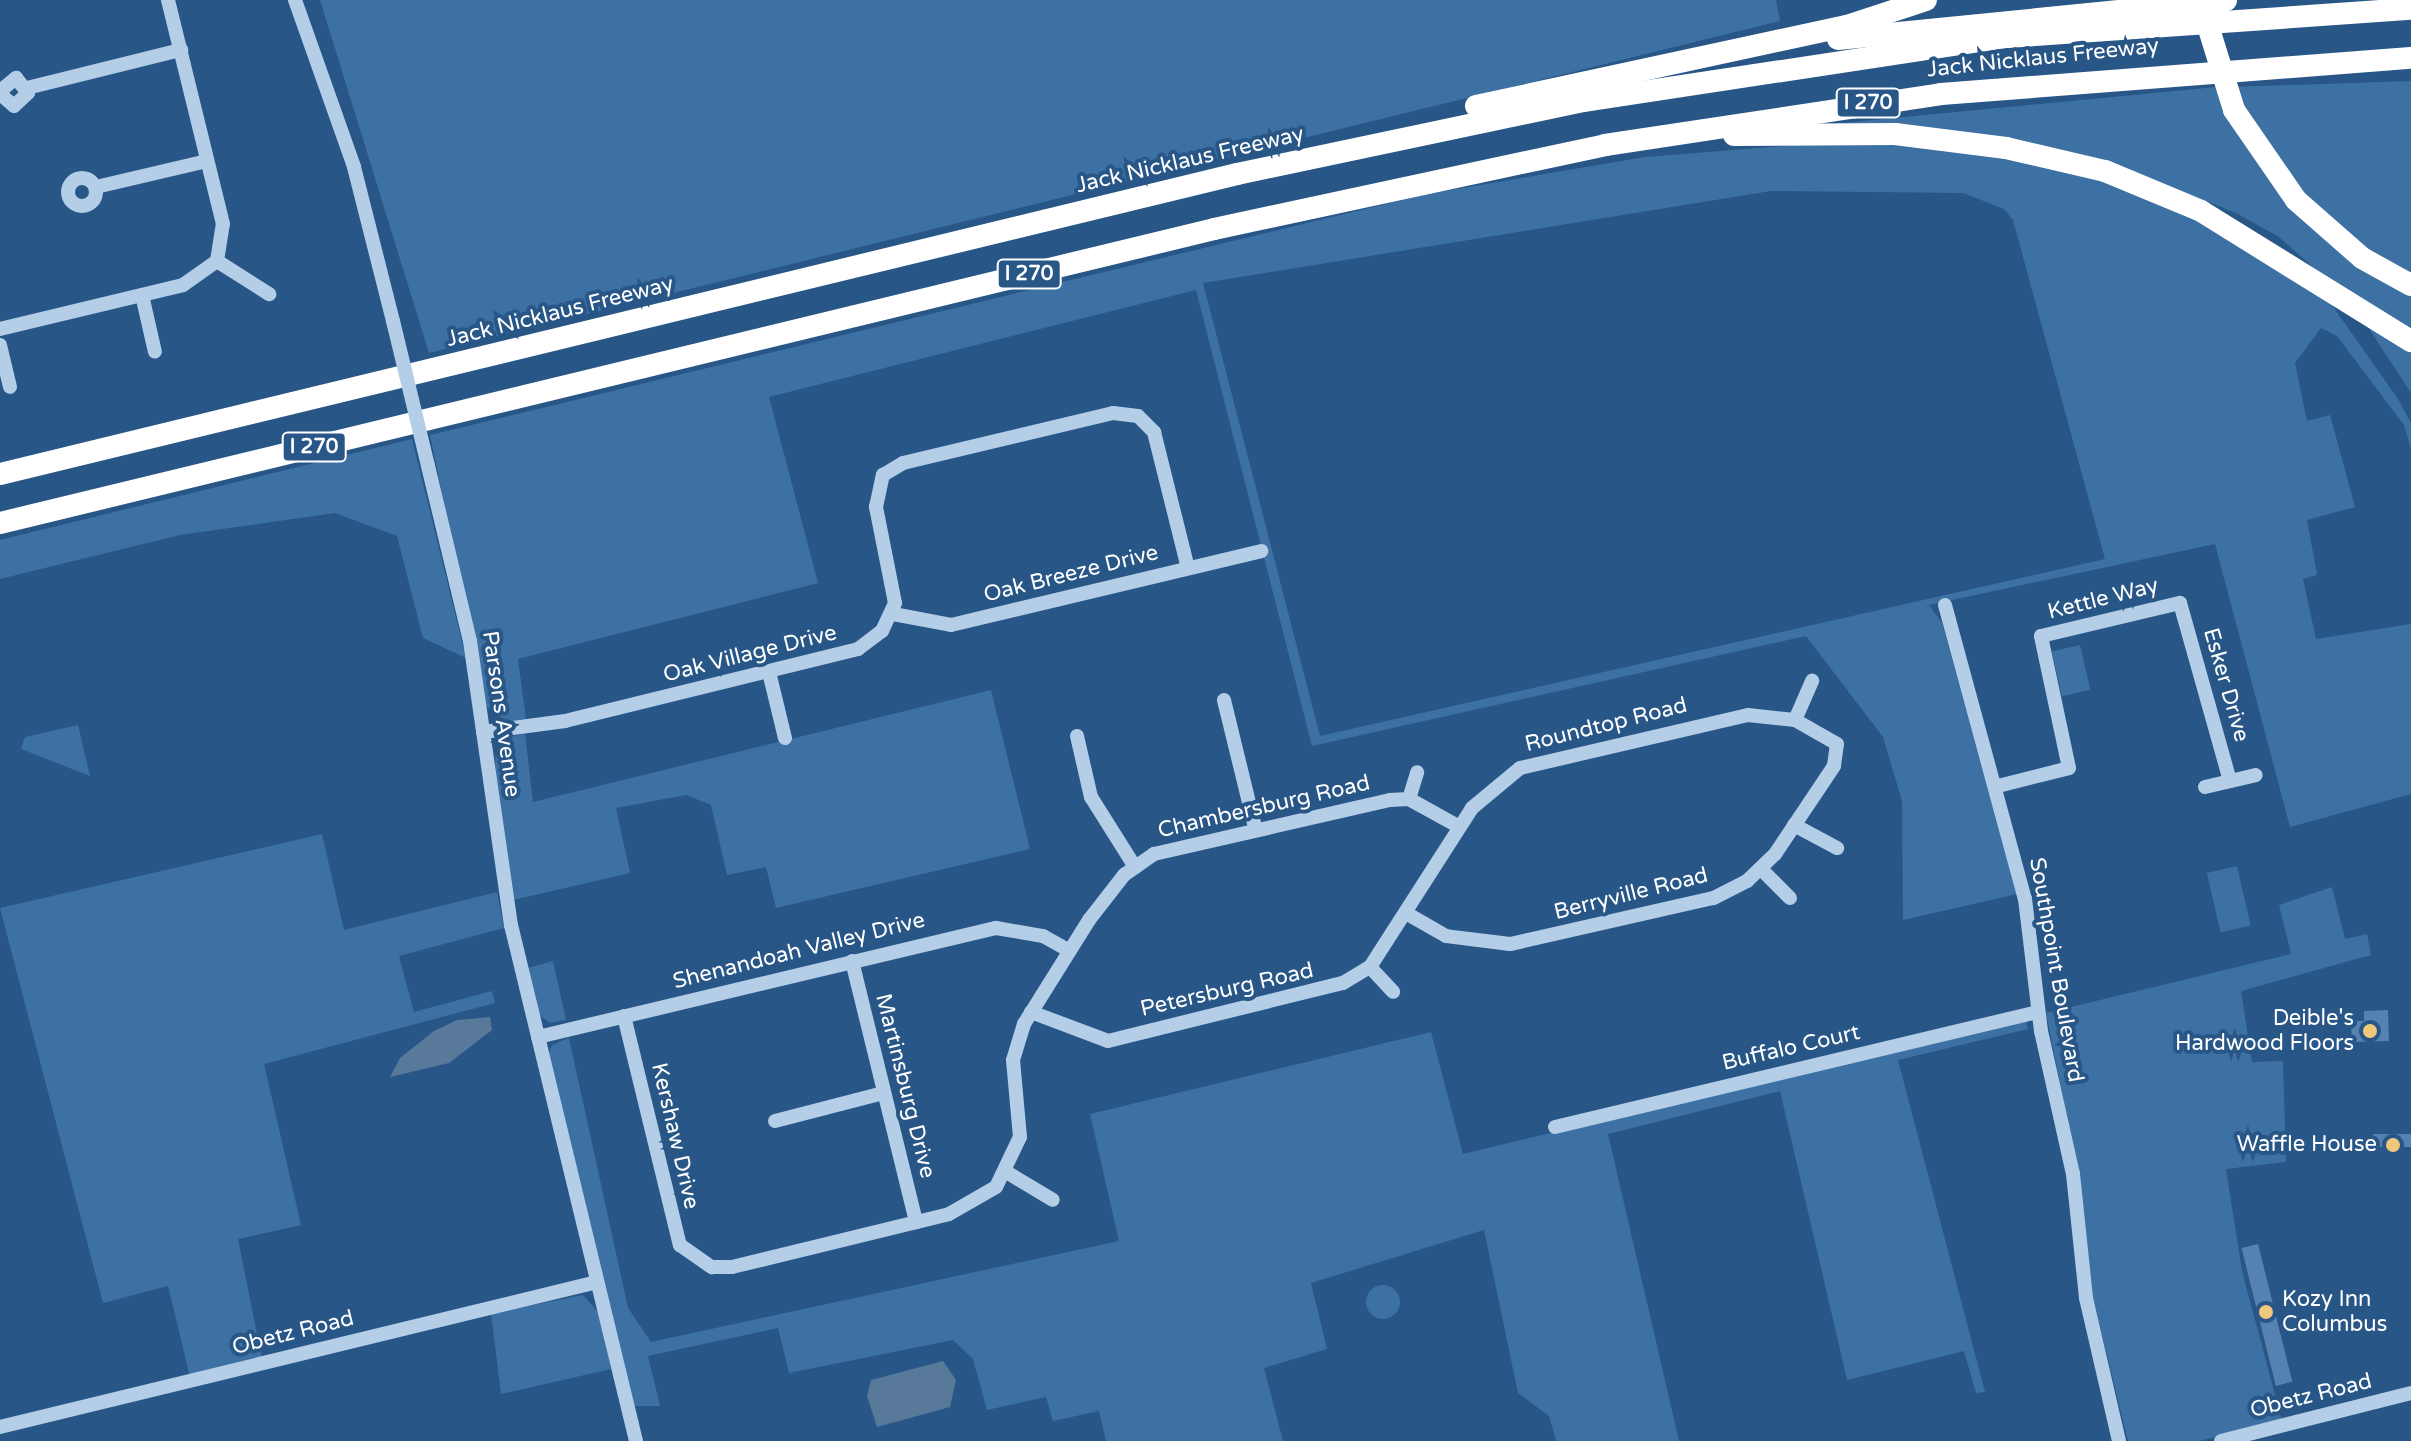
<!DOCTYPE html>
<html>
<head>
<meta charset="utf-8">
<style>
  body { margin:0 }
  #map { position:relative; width:2411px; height:1441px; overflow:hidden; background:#285687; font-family:"Varela Round",sans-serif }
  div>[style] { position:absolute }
  .green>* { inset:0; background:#3d71a3; transform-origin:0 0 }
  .round { border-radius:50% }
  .water>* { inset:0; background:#59799a }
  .building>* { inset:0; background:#5582b0; transform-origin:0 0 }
  .minor>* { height:14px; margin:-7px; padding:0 7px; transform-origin:7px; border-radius:7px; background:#b4cee8 }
  .minor>.ring { margin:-7px; padding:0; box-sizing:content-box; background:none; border:14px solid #b4cee8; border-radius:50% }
  .highway>* { height:22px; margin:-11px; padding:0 11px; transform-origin:11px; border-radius:11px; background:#fff }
  .minor-bridge>* { height:14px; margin:-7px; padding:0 7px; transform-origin:7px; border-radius:7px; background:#b4cee8 }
  .highway-bridge>* { height:22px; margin:-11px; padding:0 11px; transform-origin:11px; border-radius:11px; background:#fff }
  .dots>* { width:22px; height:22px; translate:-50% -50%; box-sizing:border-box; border:4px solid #285687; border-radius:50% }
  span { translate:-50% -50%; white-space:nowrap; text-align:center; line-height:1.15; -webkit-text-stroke:8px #285687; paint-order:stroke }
  .shield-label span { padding:2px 6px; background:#285687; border:2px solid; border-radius:6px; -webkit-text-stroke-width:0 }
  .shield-label { font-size:20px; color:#fff; font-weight:700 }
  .street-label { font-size:22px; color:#fff }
  .poi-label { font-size:22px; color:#fff }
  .right { translate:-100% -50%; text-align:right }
  .left { translate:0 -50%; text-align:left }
</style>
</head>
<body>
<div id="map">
  <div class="green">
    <i style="clip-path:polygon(320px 0,1776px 0,1780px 21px,429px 353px)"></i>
    <i style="clip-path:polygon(2411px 81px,2411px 280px,2363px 251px,2299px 192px,2230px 87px)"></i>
    <i style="clip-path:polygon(2216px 87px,2282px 199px,2360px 270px,2411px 295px,2411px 393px,2351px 301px,2279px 237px,2236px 213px,2163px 184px,1821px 125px)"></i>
    <i style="clip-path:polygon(evenodd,1835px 142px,1908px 143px,2052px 164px,2181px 204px,2322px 291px,2398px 399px,2411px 423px,2411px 449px,2404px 425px,2337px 336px,2321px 328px,2295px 363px,2307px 421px,2330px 415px,2355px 507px,2307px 520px,2317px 575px,2303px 579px,2316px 639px,2411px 624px,2411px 794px,2290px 827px,2215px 544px,1929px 605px,1942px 623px,2017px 894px,1903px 920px,1902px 801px,1883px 737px,1806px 636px,1312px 746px,1196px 290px,769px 397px,818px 583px,518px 659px,526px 719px,502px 722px,486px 706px,430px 435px,1427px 194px,1645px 157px,1835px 142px,1771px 191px,1963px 193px,2004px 209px,2013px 220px,2105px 559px,1320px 736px,1203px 283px,1771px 191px)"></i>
    <i style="clip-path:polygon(412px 439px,466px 658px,423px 638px,397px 536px,335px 513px,180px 535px,0 579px,0 540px)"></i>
    <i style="left:2080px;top:645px;width:46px;height:29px;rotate:77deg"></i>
    <i style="clip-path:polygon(991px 690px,1030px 849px,776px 908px,766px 867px,727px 875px,711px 805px,686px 795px,616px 808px,630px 873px,513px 900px,495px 771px,496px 751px,512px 736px,525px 734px,533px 802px)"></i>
    <i style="clip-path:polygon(78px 725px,90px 776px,21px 749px,25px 737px)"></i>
    <i style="clip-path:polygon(322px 834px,344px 930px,497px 892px,504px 928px,399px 956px,414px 1012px,492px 991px,495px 1003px,264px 1064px,301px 1225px,238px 1239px,262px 1359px,190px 1377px,168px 1286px,103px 1303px,0 908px)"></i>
    <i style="left:2237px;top:866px;width:61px;height:31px;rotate:77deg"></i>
    <i style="clip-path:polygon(2332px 887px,2345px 939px,2367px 934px,2371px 955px,2241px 991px,2252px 1062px,2283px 1061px,2286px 1162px,2226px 1169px,2242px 1271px,2282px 1421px,2199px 1441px,2128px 1441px,2093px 1298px,2080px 1182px,2046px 1013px,2291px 954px,2279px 905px)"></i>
    <i style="clip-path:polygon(553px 961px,566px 1020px,550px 1023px,539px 1015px,528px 968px)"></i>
    <i style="clip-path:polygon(2025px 1018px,2028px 1029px,1898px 1060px,1985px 1392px,1976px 1393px,1964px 1351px,1847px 1380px,1780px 1091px,1608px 1134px,1679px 1441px,1556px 1441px,1549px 1416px,1518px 1393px,1484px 1230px,1311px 1283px,1327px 1349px,1264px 1368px,1283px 1441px,1106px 1441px,1099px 1411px,1053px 1421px,1046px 1397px,987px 1410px,973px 1359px,953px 1340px,789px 1373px,778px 1328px,648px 1356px,660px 1406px,633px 1406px,548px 1056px,552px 1045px,569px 1038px,628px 1308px,651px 1342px,1119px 1241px,1090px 1114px,1431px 1032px,1463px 1154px)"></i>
    <i class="round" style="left:1366px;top:1285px;width:34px;height:34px"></i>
    <i style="clip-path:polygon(583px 1295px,599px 1313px,611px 1369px,501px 1394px,491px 1313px)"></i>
  </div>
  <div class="water">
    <i style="clip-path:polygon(490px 1017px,492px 1030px,449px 1063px,390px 1077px,400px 1058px,434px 1031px,457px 1020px)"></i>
    <i style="clip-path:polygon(943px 1361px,956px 1380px,950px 1407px,877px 1427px,867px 1396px,871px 1380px)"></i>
  </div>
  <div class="building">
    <i style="clip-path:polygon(2388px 1010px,2389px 1041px,2352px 1042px,2351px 1021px,2364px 1021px,2364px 1011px)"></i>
    <i style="left:2411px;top:1134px;width:13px;height:38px;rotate:90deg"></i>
    <i style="left:2258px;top:1244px;width:142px;height:17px;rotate:76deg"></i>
  </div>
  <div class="minor">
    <i style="left:295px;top:0;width:177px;rotate:70.5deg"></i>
    <i style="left:354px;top:167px;width:159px;rotate:75.8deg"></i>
    <i style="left:27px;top:88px;width:159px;rotate:-13.9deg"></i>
    <i style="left:0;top:91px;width:21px;rotate:-39deg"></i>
    <i style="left:16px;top:78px;width:19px;rotate:51deg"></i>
    <i style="left:28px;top:93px;width:19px;rotate:137deg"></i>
    <i style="left:14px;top:106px;width:18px;rotate:-139deg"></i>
    <i class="ring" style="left:68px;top:178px;width:14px;height:14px"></i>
    <i style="left:96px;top:187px;width:114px;rotate:-13.2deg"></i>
    <i style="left:217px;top:261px;width:62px;rotate:32.4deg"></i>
    <i style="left:142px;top:295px;width:58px;rotate:77.2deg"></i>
    <i style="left:0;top:329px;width:188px;rotate:-13.5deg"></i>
    <i style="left:183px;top:285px;width:42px;rotate:-35.2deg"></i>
    <i style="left:217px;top:261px;width:37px;rotate:-81deg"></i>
    <i style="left:223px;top:224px;width:231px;rotate:-103.8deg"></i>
    <i style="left:0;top:345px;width:43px;rotate:76.6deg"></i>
    <i style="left:428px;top:466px;width:180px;rotate:76.5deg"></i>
    <i style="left:470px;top:641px;width:287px;rotate:81.8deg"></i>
    <i style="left:511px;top:925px;width:531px;rotate:76.38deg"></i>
    <i style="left:1945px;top:605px;width:305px;rotate:74.8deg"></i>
    <i style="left:2025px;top:899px;width:133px;rotate:83.1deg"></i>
    <i style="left:2041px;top:1031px;width:147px;rotate:77.4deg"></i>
    <i style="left:2073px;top:1174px;width:125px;rotate:84deg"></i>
    <i style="left:2086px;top:1298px;width:147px;rotate:77deg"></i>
    <i style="left:893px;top:614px;width:59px;rotate:10.7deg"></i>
    <i style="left:951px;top:625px;width:319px;rotate:-13.4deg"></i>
    <i style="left:769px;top:672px;width:68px;rotate:76.4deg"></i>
    <i style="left:1224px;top:700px;width:131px;rotate:76.3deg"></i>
    <i style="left:1795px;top:720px;width:43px;rotate:-66.4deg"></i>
    <i style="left:483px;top:732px;width:83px;rotate:-7.6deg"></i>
    <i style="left:565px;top:721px;width:302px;rotate:-13.8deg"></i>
    <i style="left:858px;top:649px;width:30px;rotate:-37deg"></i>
    <i style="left:882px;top:631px;width:31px;rotate:-65deg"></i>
    <i style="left:895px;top:603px;width:98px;rotate:-101.2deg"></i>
    <i style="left:876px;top:507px;width:33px;rotate:-78deg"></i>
    <i style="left:883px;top:475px;width:23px;rotate:-31deg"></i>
    <i style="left:903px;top:463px;width:216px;rotate:-13.4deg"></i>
    <i style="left:1113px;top:413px;width:25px;rotate:7deg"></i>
    <i style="left:1138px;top:416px;width:23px;rotate:45deg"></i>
    <i style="left:1154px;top:432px;width:140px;rotate:76deg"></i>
    <i style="left:1077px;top:736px;width:63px;rotate:77.1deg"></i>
    <i style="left:1091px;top:797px;width:83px;rotate:57.8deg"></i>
    <i style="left:1998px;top:786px;width:73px;rotate:-14.2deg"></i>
    <i style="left:2069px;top:768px;width:135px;rotate:-102deg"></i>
    <i style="left:2041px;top:636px;width:143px;rotate:-13.4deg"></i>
    <i style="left:2180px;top:603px;width:185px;rotate:74.3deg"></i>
    <i style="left:2205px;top:787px;width:52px;rotate:-13.2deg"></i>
    <i style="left:1409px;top:799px;width:28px;rotate:-73deg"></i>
    <i style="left:1794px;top:825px;width:49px;rotate:28.1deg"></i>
    <i style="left:1761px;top:869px;width:41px;rotate:45deg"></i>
    <i style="left:852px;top:961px;width:269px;rotate:76.2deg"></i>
    <i style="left:1370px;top:967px;width:34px;rotate:47deg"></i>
    <i style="left:1031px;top:1012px;width:82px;rotate:20.6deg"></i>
    <i style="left:1108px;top:1041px;width:242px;rotate:-13.9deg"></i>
    <i style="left:1343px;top:983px;width:31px;rotate:-31deg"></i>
    <i style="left:1370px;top:967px;width:189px;rotate:-57.3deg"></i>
    <i style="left:1472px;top:808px;width:62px;rotate:-39.8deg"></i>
    <i style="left:1520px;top:768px;width:234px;rotate:-13.1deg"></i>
    <i style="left:1748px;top:715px;width:47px;rotate:6.1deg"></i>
    <i style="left:1795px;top:720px;width:48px;rotate:29.7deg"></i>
    <i style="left:1837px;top:744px;width:22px;rotate:98deg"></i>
    <i style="left:1834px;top:766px;width:106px;rotate:123.8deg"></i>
    <i style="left:1775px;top:854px;width:39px;rotate:136deg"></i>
    <i style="left:1747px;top:881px;width:38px;rotate:153deg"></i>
    <i style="left:1713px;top:898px;width:208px;rotate:167.2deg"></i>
    <i style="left:1510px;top:944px;width:64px;rotate:-172.9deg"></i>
    <i style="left:1446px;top:936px;width:46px;rotate:-150.1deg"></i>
    <i style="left:624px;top:1016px;width:236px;rotate:76.3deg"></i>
    <i style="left:680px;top:1245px;width:39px;rotate:35deg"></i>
    <i style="left:712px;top:1267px;width:20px"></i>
    <i style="left:732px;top:1267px;width:223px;rotate:-13.7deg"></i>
    <i style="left:949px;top:1214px;width:54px;rotate:-29.9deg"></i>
    <i style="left:996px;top:1187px;width:55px;rotate:-64.4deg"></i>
    <i style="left:1020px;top:1137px;width:77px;rotate:-95.2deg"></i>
    <i style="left:1013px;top:1060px;width:38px;rotate:-73deg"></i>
    <i style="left:1024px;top:1024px;width:123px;rotate:-58deg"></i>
    <i style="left:1089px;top:920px;width:57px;rotate:-52.1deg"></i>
    <i style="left:1124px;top:875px;width:37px;rotate:-35deg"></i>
    <i style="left:1154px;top:854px;width:242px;rotate:-12.9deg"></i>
    <i style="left:1390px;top:800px;width:19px;rotate:-3deg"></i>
    <i style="left:1409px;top:799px;width:56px;rotate:28.9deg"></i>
    <i style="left:538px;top:1037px;width:471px;rotate:-13.4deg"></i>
    <i style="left:996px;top:928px;width:48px;rotate:9.7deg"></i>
    <i style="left:1043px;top:936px;width:29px;rotate:29deg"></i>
    <i style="left:775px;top:1121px;width:112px;rotate:-14.5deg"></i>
    <i style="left:1555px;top:1127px;width:496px;rotate:-13.4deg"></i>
    <i style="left:1008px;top:1173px;width:52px;rotate:31deg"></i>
    <i style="left:0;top:1427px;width:614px;rotate:-13.65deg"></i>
    <i style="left:2221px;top:1441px;width:196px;rotate:-14.2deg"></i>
  </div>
  <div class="highway">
    <i style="left:1838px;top:39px;width:390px;rotate:-5.7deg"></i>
    <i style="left:1476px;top:106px;width:380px;rotate:-12.2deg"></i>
    <i style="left:1847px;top:26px;width:83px;rotate:-18.2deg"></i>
    <i style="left:2234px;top:110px;width:109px;rotate:55.4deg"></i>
    <i style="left:2296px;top:200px;width:88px;rotate:41.3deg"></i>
    <i style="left:2362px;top:258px;width:56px;rotate:28.9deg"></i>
    <i style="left:1734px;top:135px;width:161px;rotate:-0.4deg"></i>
    <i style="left:1895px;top:134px;width:112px;rotate:7.2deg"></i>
    <i style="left:2006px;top:148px;width:102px;rotate:13.1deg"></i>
    <i style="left:2105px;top:171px;width:104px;rotate:22.6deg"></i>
    <i style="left:2201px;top:211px;width:247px;rotate:31.8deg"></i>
    <i style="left:0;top:474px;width:1273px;rotate:-13.63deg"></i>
    <i style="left:1237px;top:174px;width:354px;rotate:-11.9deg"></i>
    <i style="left:1583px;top:101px;width:430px;rotate:-8.6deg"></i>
    <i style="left:2008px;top:37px;width:404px;rotate:-4deg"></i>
    <i style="left:0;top:523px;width:1249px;rotate:-13.61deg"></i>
    <i style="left:1214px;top:229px;width:400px;rotate:-12.1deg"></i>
    <i style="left:1605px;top:145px;width:340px;rotate:-8.6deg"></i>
    <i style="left:1941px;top:94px;width:471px;rotate:-4.4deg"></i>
  </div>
  <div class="minor-bridge">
    <i style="left:393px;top:321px;width:149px;rotate:76.4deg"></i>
  </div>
  <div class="highway-bridge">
    <i style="left:2200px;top:0;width:115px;rotate:72.8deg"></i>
  </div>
  <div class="dots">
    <i style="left:2370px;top:1031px;background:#f0c87b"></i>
    <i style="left:2393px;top:1145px;background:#f0c87b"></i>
    <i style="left:2266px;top:1312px;background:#f0c87b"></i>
  </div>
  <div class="shield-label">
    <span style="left:1868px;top:103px">I 270</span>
    <span style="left:1029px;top:274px">I 270</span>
    <span style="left:314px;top:447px">I 270</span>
  </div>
  <div class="street-label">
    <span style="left:2043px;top:58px;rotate:-6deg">Jack Nicklaus Freeway</span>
    <span style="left:1190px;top:160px;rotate:-13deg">Jack Nicklaus Freeway</span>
    <span style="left:560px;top:312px;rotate:-14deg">Jack Nicklaus Freeway</span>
    <span style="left:1071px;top:574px;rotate:-14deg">Oak Breeze Drive</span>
    <span style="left:2103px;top:599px;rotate:-14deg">Kettle Way</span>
    <span style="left:750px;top:654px;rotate:-14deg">Oak Village Drive</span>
    <span style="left:2226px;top:685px;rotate:74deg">Esker Drive</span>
    <span style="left:501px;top:714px;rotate:82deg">Parsons Avenue</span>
    <span style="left:1606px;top:725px;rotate:-14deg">Roundtop Road</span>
    <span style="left:1264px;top:807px;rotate:-13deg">Chambersburg Road</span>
    <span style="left:1631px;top:894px;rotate:-14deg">Berryville Road</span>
    <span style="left:799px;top:951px;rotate:-14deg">Shenandoah Valley Drive</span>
    <span style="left:2056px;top:970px;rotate:80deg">Southpoint Boulevard</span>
    <span style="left:1227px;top:990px;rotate:-13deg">Petersburg Road</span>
    <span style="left:1791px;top:1048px;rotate:-13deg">Buffalo Court</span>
    <span style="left:905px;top:1086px;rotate:76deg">Martinsburg Drive</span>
    <span style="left:675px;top:1136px;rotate:77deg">Kershaw Drive</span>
    <span style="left:293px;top:1333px;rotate:-14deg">Obetz Road</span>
    <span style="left:2311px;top:1396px;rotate:-14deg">Obetz Road</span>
  </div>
  <div class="poi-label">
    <span class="right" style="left:2354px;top:1031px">Deible's<br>Hardwood Floors</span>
    <span class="right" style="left:2377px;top:1145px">Waffle House</span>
    <span class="left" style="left:2282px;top:1312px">Kozy Inn<br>Columbus</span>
  </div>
</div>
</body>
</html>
